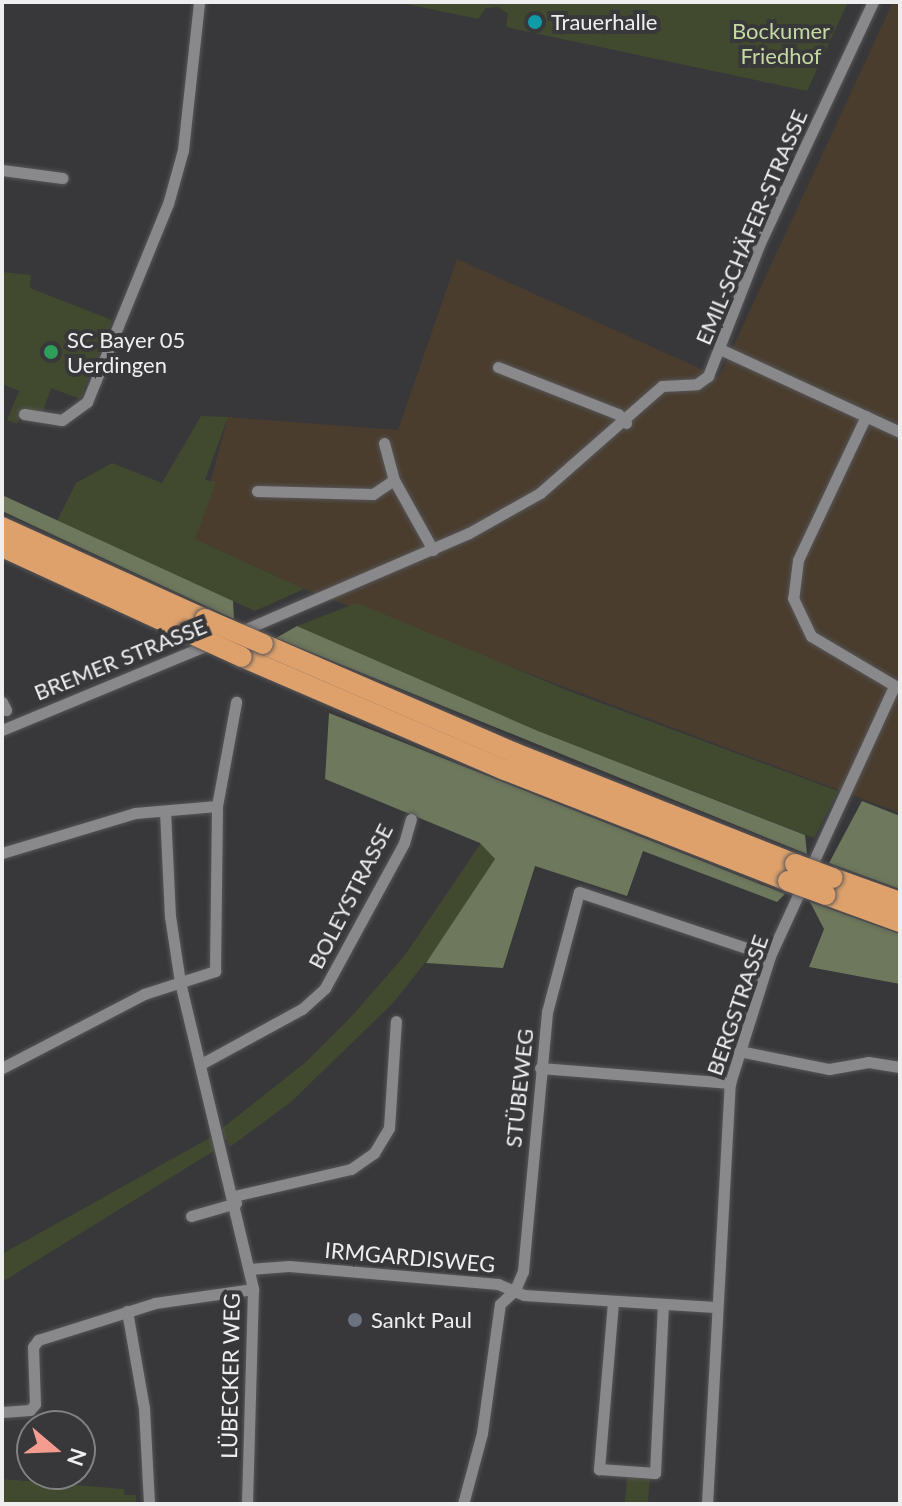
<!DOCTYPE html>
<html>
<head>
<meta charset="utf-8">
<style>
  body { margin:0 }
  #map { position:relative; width:902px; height:1506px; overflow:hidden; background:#38373a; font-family:Lato,sans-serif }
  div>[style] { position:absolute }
  .commercial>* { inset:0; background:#4a3d2e }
  .green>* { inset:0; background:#414a2f; transform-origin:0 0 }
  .forest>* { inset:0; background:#6e785c }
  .roads { filter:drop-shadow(0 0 2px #565557) drop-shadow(0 0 2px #565557) }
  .street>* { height:11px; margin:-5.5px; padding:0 5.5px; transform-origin:5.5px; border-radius:5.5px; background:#89888b }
  .highway>* { height:20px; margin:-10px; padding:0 10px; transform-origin:10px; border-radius:10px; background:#dea16c }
  .bridges { filter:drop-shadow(0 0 2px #565557) drop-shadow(0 0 2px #565557) }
  .highway-bridge>* { height:20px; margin:-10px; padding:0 10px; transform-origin:10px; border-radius:10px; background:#dea16c }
  .dots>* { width:22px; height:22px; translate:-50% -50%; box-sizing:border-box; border:4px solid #38373a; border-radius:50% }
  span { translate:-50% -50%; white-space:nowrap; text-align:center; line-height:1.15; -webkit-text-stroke:8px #38373a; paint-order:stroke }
  .poi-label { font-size:22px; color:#eeeeef }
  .left { translate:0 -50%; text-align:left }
  .park-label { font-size:22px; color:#c5d9a3 }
  .street-label { font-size:22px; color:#eeeeef }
  .frame { position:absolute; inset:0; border:4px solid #eeeeef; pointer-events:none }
  .north { position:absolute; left:16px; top:1410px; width:80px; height:80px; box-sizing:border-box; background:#38373a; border:2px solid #818082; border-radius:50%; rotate:109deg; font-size:22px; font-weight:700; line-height:32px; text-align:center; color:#eeeeef }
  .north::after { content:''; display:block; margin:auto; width:28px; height:36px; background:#f59c90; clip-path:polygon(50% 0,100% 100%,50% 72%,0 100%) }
</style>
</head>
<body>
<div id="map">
  <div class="commercial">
    <i style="clip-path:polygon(893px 2px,900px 2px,900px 813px,304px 589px,195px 539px,228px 417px,398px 430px,457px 259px,719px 377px)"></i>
  </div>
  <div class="green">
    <i style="clip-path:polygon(397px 2px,848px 2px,807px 91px,506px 27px,508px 14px,498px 7px,486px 8px,478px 19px)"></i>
    <i style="clip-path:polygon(2px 272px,31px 275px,30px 288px,112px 320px,80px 399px,51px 388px,43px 412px,24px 411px,17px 424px,7px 420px,19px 391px,2px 384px)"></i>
    <i style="clip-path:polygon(201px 416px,228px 417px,205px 480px,216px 482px,195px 539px,304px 589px,255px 611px,57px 521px,76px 483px,112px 463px,162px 483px)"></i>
    <i style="clip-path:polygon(357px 603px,574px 693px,838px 791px,814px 838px,538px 731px,297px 626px)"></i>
    <i style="clip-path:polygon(481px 843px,495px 859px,452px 929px,393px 1003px,291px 1102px,230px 1147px,221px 1129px,306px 1062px,350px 1018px,405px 955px)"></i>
    <i style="clip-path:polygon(213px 1136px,217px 1149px,2px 1282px,2px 1254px)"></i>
    <i style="left:627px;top:1477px;width:23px;height:27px;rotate:5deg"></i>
    <i style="clip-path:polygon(2px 1479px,124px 1489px,124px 1495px,136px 1495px,136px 1504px,2px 1504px)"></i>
  </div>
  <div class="forest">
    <i style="clip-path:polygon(2px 495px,233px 601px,234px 619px,2px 511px)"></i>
    <i style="clip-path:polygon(297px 626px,538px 731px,805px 835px,807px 854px,276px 638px)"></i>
    <i style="clip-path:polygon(329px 713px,785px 894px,777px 902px,643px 851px,627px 896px,535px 866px,503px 968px,426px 963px,495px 859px,480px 843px,325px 779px)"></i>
    <i style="clip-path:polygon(862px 801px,900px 816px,900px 889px,829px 863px)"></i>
    <i style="clip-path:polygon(810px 902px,900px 934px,900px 984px,809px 967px,824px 929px)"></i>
  </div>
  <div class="roads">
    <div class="street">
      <i style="left:2px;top:170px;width:61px;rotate:7.6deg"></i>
      <i style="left:720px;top:349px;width:198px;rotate:24.8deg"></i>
      <i style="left:498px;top:367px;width:129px;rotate:21.4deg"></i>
      <i style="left:618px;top:414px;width:12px;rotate:48deg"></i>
      <i style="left:24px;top:414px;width:38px;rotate:9deg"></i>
      <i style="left:62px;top:420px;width:31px;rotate:-36deg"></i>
      <i style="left:87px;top:402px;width:214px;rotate:-67.8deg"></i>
      <i style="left:168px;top:204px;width:56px;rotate:-74.5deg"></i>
      <i style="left:183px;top:150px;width:149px;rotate:-83.8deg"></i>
      <i style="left:866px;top:416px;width:159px;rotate:115.3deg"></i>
      <i style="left:798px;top:560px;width:38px;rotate:97deg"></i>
      <i style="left:793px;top:598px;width:42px;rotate:64.7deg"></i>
      <i style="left:811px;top:636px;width:102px;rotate:30.6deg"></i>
      <i style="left:384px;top:443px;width:38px;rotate:75deg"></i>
      <i style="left:394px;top:480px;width:80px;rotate:60.9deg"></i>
      <i style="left:257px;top:491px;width:116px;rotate:1.5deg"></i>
      <i style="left:373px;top:494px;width:25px;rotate:-34deg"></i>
      <i style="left:239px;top:632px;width:250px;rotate:-23.3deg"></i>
      <i style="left:469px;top:533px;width:81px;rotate:-29.4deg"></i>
      <i style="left:540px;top:493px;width:162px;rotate:-41.3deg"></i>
      <i style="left:662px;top:386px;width:35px;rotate:-3deg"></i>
      <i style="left:697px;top:384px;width:14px;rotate:-36deg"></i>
      <i style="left:708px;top:376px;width:141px;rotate:-68.7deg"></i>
      <i style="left:759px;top:245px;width:268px;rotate:-64.9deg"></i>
      <i style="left:2px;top:702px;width:9px;rotate:63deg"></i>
      <i style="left:2px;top:730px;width:227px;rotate:-22.5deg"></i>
      <i style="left:165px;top:811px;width:105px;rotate:87.3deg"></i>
      <i style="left:170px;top:916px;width:67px;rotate:81.4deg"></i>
      <i style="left:180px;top:982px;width:316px;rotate:76.6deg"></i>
      <i style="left:253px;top:1289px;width:215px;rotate:91.6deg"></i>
      <i style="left:2px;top:853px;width:139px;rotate:-16.7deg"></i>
      <i style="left:135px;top:813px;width:82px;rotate:-4.9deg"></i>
      <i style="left:739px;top:1051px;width:92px;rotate:11.3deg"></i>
      <i style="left:829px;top:1069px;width:40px;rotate:-10deg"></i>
      <i style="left:868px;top:1062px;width:32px;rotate:9deg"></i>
      <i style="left:201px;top:1064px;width:115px;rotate:-28.6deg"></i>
      <i style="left:302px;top:1009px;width:31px;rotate:-42deg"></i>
      <i style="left:325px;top:988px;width:165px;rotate:-61.4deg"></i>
      <i style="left:404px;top:843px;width:25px;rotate:-74deg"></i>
      <i style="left:2px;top:1068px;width:160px;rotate:-27.5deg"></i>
      <i style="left:144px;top:994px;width:75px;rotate:-17.9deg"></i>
      <i style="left:215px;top:971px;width:165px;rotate:-89.3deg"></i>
      <i style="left:217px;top:806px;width:106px;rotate:-79.6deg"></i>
      <i style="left:540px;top:1068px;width:191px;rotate:4.5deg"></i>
      <i style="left:234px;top:1196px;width:120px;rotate:-13deg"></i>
      <i style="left:351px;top:1169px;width:28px;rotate:-35deg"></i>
      <i style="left:374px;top:1153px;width:29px;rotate:-59deg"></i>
      <i style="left:389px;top:1128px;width:107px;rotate:-86.3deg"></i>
      <i style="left:191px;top:1216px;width:47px;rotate:-16.1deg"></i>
      <i style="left:249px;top:1269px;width:40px;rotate:-4.3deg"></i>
      <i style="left:289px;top:1266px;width:210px;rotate:4.9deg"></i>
      <i style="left:498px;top:1284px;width:28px;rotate:23deg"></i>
      <i style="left:524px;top:1295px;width:191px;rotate:3.6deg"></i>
      <i style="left:613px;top:1302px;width:168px;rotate:94.8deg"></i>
      <i style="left:599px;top:1469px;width:56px;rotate:4.1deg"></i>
      <i style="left:655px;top:1473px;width:169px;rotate:-87.3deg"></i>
      <i style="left:127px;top:1311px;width:98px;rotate:80.1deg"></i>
      <i style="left:144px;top:1408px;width:96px;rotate:87deg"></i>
      <i style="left:2px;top:1412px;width:28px;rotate:-4deg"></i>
      <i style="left:30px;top:1410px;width:8px;rotate:-50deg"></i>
      <i style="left:35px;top:1404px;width:57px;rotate:-92deg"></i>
      <i style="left:33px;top:1347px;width:9px;rotate:-54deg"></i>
      <i style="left:38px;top:1340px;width:123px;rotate:-17.5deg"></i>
      <i style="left:155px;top:1303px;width:99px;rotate:-8.1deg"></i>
      <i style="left:463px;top:1504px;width:73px;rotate:-75deg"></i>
      <i style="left:482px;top:1433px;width:130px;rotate:-82.1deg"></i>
      <i style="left:500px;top:1304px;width:21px;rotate:-43deg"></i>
      <i style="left:515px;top:1290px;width:21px;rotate:-67deg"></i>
      <i style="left:523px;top:1271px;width:260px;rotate:-84.7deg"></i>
      <i style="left:547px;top:1012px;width:124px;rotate:-75.1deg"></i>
      <i style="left:579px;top:892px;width:201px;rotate:18.5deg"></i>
      <i style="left:707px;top:1504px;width:422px;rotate:-86.9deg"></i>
      <i style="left:730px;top:1083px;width:133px;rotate:-72.5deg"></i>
      <i style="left:770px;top:956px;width:297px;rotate:-65.3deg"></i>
    </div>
    <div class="highway">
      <i style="left:2px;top:527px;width:223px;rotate:24.4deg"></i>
      <i style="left:2px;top:547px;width:204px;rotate:24.7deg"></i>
      <i style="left:263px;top:644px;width:275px;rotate:23.4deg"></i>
      <i style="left:515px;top:753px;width:301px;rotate:21.6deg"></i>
      <i style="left:242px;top:657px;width:286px;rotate:23.3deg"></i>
      <i style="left:505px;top:770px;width:304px;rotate:21.4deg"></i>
      <i style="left:833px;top:878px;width:71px;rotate:19.7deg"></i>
      <i style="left:826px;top:895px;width:79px;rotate:20deg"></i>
    </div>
  </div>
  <div class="bridges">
    <div class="highway-bridge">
      <i style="left:205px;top:619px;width:63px;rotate:23.3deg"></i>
      <i style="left:187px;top:632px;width:60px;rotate:24.4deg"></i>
      <i style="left:795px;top:864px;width:40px;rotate:20.2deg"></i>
      <i style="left:788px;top:881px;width:40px;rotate:20.2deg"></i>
    </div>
  </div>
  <div class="dots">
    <i style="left:535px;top:22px;background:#0f9aa8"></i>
    <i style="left:51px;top:352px;background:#2e9e5b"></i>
    <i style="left:355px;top:1320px;background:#6b7280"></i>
  </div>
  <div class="poi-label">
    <span class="left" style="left:551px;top:22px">Trauerhalle</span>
    <span class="left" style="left:67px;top:352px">SC Bayer 05<br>Uerdingen</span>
    <span class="left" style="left:371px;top:1320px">Sankt Paul</span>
  </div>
  <div class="park-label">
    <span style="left:781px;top:43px">Bockumer<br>Friedhof</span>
  </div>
  <div class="street-label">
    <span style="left:751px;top:227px;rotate:-67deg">EMIL-SCHÄFER-STRASSE</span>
    <span style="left:120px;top:659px;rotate:-22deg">BREMER STRASSE</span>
    <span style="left:350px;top:896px;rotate:-63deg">BOLEYSTRASSE</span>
    <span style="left:737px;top:1005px;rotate:-71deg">BERGSTRASSE</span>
    <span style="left:519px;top:1088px;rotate:-84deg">STÜBEWEG</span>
    <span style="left:410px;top:1257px;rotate:5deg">IRMGARDISWEG</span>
    <span style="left:230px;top:1376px;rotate:-89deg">LÜBECKER WEG</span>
  </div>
  <div class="frame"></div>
  <div class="north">N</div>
</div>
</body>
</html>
